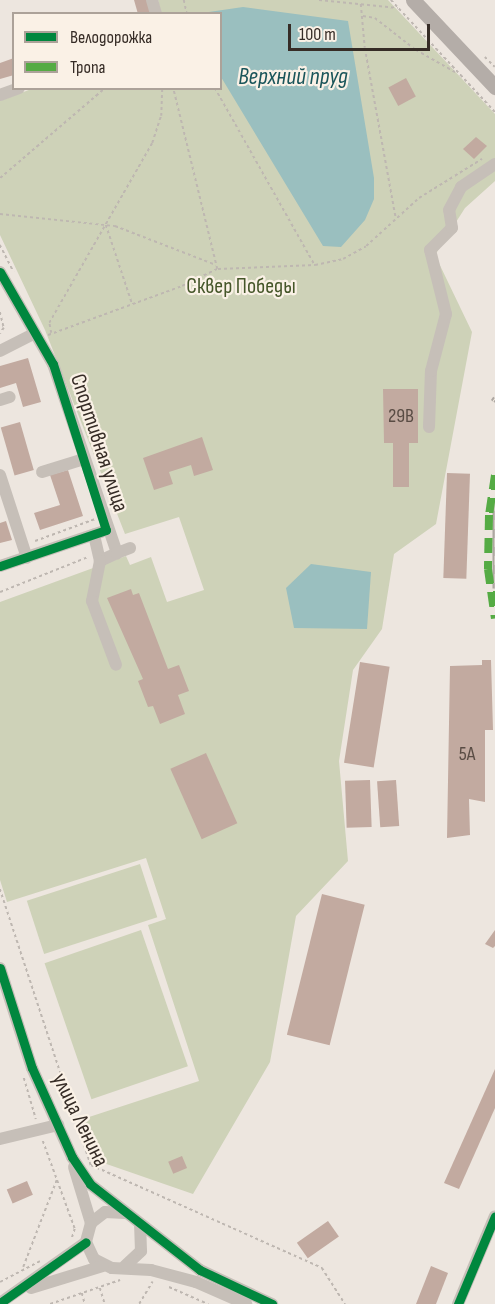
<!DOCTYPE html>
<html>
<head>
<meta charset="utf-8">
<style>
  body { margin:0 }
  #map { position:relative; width:495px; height:1304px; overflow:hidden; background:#ede6df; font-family:"Sofia Sans Condensed",sans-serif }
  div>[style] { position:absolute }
  .green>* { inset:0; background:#ced2b8; transform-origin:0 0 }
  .water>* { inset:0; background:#9abfbf }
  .building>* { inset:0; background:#c2aaa0; transform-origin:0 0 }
  .path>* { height:1.5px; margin-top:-0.75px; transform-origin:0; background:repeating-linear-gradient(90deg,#beb7b1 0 3px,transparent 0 6px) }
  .minor>* { height:12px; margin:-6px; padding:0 6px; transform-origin:6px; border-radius:6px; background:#c6bfb8 }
  .major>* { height:15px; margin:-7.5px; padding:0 7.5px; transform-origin:7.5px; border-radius:7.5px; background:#b4ada8 }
  .rail>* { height:5px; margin-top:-2.5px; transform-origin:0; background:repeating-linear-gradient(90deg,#faf1e6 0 9px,#ada7a2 0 18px); box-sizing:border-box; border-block:2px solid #ada7a2 }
  .quiet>* { height:8px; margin-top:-4px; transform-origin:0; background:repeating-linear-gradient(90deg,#55ab44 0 15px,transparent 0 23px) }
  .cycleway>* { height:9px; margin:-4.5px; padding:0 4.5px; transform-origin:4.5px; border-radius:4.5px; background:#00873e }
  span { translate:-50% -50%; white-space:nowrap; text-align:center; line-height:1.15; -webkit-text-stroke:4.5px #faf1e6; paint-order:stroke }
  .number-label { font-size:20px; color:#594c44 }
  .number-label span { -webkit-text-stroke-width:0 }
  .park-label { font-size:22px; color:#455629 }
  .street-label { font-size:22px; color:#362c26 }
  .water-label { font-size:24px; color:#1a555a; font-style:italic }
  .legend { position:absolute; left:12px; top:12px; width:210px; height:78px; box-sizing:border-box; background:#faf1e6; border:2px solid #aca299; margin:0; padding:8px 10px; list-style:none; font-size:18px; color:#362c26 }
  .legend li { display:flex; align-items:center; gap:12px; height:30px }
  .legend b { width:30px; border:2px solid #aca299 }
  .scale { position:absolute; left:288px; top:24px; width:142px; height:27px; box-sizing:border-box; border:3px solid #362c26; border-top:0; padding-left:8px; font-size:18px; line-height:21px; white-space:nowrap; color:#362c26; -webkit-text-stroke:4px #faf1e6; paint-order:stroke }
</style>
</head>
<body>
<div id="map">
  <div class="green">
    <i style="clip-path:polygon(158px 0,388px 0,495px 114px,495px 181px,465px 208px,435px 255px,472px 332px,436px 524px,394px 554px,382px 629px,353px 670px,339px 761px,348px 861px,296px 916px,270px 1062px,193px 1194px,95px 1160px,83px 1119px,199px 1081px,148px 925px,166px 919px,146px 858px,7px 902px,0 880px,0 602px,126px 556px,130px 565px,151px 557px,167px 602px,204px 590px,179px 517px,125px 534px,45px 330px,0 235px,0 101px,34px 88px,220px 88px,220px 14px,161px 13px)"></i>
    <i style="left:140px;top:864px;width:56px;height:119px;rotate:72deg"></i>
    <i style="left:141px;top:930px;width:144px;height:102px;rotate:71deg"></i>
  </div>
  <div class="water">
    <i style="clip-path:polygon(243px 7px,348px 21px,374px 178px,374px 199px,365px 220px,341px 247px,323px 246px,221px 77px,220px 14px,202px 13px)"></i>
    <i style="clip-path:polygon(311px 564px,371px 572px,367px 629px,294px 628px,286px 588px)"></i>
  </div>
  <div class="building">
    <i style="clip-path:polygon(134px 0,150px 0,153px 14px,138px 14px)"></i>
    <i style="clip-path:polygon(14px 58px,14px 75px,0 79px,0 63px)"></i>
    <i style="left:406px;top:78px;width:21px;height:20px;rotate:62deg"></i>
    <i style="clip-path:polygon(476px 137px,487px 146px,474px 159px,463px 149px)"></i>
    <i style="clip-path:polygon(28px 358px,41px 402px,23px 407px,16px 383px,0 388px,0 366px)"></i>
    <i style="clip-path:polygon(383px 389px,418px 389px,418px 443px,409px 443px,409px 487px,393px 487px,393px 443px,384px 443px)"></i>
    <i style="left:20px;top:422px;width:50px;height:20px;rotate:74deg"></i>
    <i style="clip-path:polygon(202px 437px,213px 470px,194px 476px,191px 465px,169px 472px,173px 484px,154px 490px,143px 458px)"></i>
    <i style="clip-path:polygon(68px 470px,83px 516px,40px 530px,34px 513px,60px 505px,50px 475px)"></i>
    <i style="left:447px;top:473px;width:23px;height:105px;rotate:2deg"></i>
    <i style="clip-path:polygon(6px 521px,12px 540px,0 543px,0 523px)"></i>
    <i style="clip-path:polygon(131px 589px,133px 595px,139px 593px,168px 669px,179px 665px,189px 691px,178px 695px,185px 714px,160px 724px,153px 706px,148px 707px,138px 681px,143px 679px,107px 598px)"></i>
    <i style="clip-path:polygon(482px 660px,491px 660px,493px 730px,485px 730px,485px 802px,469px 799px,470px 835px,447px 838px,450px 666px,482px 665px)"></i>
    <i style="left:360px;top:662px;width:30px;height:102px;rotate:9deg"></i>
    <i style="left:206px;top:753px;width:77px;height:39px;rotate:66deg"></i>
    <i style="left:370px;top:780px;width:47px;height:25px;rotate:88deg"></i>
    <i style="left:396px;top:780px;width:46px;height:19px;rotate:86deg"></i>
    <i style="left:322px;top:894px;width:44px;height:145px;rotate:14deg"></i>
    <i style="clip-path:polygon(495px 930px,495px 946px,493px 948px,485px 944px)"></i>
    <i style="clip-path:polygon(495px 1069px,495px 1108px,459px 1189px,444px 1183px)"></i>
    <i style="left:182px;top:1156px;width:13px;height:15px;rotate:67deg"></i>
    <i style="left:27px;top:1181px;width:15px;height:22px;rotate:67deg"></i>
    <i style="left:328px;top:1221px;width:19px;height:38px;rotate:55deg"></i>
    <i style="clip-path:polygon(431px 1266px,448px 1273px,436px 1304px,416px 1304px)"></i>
  </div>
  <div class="path">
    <i style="left:184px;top:0;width:14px;rotate:78deg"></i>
    <i style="left:319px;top:0;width:79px;rotate:5.8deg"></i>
    <i style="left:391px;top:0;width:153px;rotate:47.1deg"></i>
    <i style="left:361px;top:4px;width:44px;rotate:84.8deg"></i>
    <i style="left:365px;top:48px;width:174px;rotate:79.7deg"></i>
    <i style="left:363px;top:16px;width:12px;rotate:9deg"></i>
    <i style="left:375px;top:18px;width:52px;rotate:38deg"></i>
    <i style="left:416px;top:50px;width:45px;rotate:29.4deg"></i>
    <i style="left:485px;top:57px;width:14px;rotate:45deg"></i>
    <i style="left:215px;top:88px;width:202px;rotate:60.6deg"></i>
    <i style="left:0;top:178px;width:138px;rotate:-40.6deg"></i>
    <i style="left:0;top:214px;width:116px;rotate:6deg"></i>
    <i style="left:115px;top:226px;width:108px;rotate:21.1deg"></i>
    <i style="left:106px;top:225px;width:82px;rotate:71.6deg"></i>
    <i style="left:0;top:245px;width:30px;rotate:63deg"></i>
    <i style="left:218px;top:269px;width:97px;rotate:-2.4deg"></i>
    <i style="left:315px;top:265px;width:29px;rotate:-12deg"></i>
    <i style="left:343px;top:259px;width:26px;rotate:-29deg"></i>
    <i style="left:366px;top:246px;width:72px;rotate:-42.2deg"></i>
    <i style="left:419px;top:198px;width:74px;rotate:-31.8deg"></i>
    <i style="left:0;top:312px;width:16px;rotate:76deg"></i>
    <i style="left:4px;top:328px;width:7px;rotate:124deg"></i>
    <i style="left:51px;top:333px;width:10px;rotate:-101deg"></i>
    <i style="left:49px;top:323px;width:207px;rotate:-60.2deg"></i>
    <i style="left:152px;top:143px;width:28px;rotate:-72deg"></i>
    <i style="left:161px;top:116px;width:28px;rotate:-88deg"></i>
    <i style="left:48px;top:335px;width:143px;rotate:-20.1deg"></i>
    <i style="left:182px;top:286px;width:39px;rotate:-26deg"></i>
    <i style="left:217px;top:269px;width:186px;rotate:-103.7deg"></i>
    <i style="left:35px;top:541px;width:64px;rotate:-20.1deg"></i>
    <i style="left:0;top:592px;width:95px;rotate:-21.7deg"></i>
    <i style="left:0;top:889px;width:291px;rotate:71.8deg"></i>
    <i style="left:91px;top:1165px;width:253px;rotate:24deg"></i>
    <i style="left:322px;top:1268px;width:43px;rotate:57.4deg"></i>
    <i style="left:24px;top:1078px;width:43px;rotate:73.7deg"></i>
    <i style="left:43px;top:1141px;width:94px;rotate:70deg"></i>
    <i style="left:75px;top:1229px;width:9px;rotate:108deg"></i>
    <i style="left:23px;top:1267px;width:94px;rotate:-68.9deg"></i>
    <i style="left:0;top:1282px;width:45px;rotate:-27.7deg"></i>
    <i style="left:169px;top:1287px;width:43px;rotate:23.6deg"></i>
    <i style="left:100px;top:1288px;width:17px;rotate:73deg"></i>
    <i style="left:82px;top:1293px;width:11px;rotate:75deg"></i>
    <i style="left:50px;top:1304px;width:74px;rotate:-18.9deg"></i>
    <i style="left:139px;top:1304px;width:26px;rotate:-59deg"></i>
  </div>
  <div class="minor">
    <i style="left:152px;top:0;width:15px;rotate:74deg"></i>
    <i style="left:0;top:95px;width:20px;rotate:-20deg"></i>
    <i style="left:0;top:272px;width:106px;rotate:60.1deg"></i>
    <i style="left:53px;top:364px;width:200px;rotate:71.3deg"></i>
    <i style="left:117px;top:553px;width:19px;rotate:155deg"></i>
    <i style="left:100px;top:561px;width:27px;rotate:-103deg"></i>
    <i style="left:0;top:351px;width:38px;rotate:-27deg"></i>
    <i style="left:0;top:400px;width:10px;rotate:-17deg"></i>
    <i style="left:429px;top:427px;width:56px;rotate:-88deg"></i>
    <i style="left:431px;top:371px;width:59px;rotate:-75.3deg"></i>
    <i style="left:446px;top:314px;width:66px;rotate:-104deg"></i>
    <i style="left:430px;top:250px;width:31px;rotate:-45deg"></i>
    <i style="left:452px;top:228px;width:18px;rotate:-99deg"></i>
    <i style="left:449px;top:210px;width:26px;rotate:-62deg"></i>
    <i style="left:461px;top:187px;width:41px;rotate:-34.1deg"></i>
    <i style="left:42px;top:472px;width:44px;rotate:-17.2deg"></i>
    <i style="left:0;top:475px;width:87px;rotate:72deg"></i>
    <i style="left:117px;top:553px;width:14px;rotate:-21deg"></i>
    <i style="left:100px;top:561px;width:41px;rotate:101.3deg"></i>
    <i style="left:92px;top:601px;width:68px;rotate:69.4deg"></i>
    <i style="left:0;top:566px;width:107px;rotate:-18.6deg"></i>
    <i style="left:0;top:968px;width:105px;rotate:72.3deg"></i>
    <i style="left:32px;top:1068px;width:98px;rotate:65.8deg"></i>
    <i style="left:72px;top:1157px;width:32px;rotate:56deg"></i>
    <i style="left:90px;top:1184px;width:140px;rotate:38deg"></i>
    <i style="left:200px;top:1270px;width:80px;rotate:25.3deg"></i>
    <i style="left:0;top:1139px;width:60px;rotate:-13.6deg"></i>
    <i style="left:74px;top:1167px;width:59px;rotate:73.1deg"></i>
    <i style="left:125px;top:1213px;width:20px;rotate:-177deg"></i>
    <i style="left:105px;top:1212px;width:18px;rotate:142deg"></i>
    <i style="left:91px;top:1223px;width:20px;rotate:105deg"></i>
    <i style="left:86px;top:1242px;width:19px;rotate:65deg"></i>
    <i style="left:94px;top:1259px;width:20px;rotate:27deg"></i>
    <i style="left:112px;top:1268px;width:39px;rotate:3deg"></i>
    <i style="left:151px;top:1270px;width:47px;rotate:14.9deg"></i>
    <i style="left:196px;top:1282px;width:55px;rotate:23.7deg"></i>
    <i style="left:125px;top:1266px;width:22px;rotate:-43deg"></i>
    <i style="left:141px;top:1251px;width:25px;rotate:-92deg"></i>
    <i style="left:31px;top:1288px;width:75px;rotate:-17deg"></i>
    <i style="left:0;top:1303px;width:105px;rotate:-35.3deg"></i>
    <i style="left:458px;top:1304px;width:95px;rotate:-67.2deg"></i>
  </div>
  <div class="major">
    <i style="left:413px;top:0;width:120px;rotate:46.7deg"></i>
  </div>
  <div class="rail">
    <i style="left:493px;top:401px;width:4px;rotate:-56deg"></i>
    <i style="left:495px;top:502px;width:86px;rotate:90deg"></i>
  </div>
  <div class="quiet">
    <i style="left:495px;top:475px;width:40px;rotate:98.5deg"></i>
    <i style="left:489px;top:515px;width:54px;rotate:91.1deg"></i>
    <i style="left:488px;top:569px;width:50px;rotate:82deg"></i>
  </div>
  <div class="cycleway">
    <i style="left:0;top:272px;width:106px;rotate:60.1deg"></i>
    <i style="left:53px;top:364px;width:174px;rotate:72.3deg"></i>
    <i style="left:106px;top:530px;width:112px;rotate:161.2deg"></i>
    <i style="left:0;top:968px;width:105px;rotate:72.3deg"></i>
    <i style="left:32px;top:1068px;width:98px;rotate:65.8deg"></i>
    <i style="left:72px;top:1157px;width:32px;rotate:56deg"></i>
    <i style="left:90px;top:1184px;width:140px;rotate:38deg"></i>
    <i style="left:200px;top:1270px;width:80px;rotate:25.3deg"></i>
    <i style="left:0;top:1303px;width:105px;rotate:-35.3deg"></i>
    <i style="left:458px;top:1304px;width:95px;rotate:-67.2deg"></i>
  </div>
  <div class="number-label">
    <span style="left:401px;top:416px">29В</span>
    <span style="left:467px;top:754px">5А</span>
  </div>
  <div class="park-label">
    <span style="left:241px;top:287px">Сквер Победы</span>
  </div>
  <div class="street-label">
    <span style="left:99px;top:443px;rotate:72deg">Спортивная улица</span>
    <span style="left:80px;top:1120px;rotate:64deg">улица Ленина</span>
  </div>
  <div class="water-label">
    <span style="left:293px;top:77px">Верхний пруд</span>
  </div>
  <ul class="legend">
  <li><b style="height:8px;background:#00873e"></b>Велодорожка</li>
  <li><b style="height:8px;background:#55ab44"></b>Тропа</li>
  </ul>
  <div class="scale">100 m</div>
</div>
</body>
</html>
